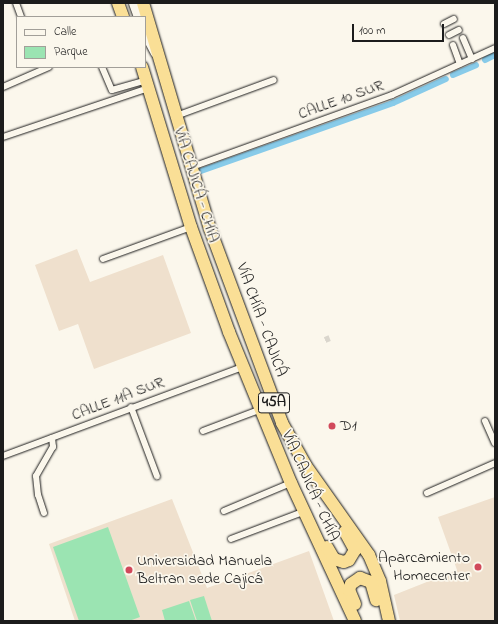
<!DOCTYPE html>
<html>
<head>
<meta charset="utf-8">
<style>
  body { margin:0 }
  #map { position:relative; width:498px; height:624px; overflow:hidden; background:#fbf7ec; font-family:"Indie Flower",sans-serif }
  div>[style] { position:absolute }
  .built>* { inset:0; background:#efe0cd }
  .green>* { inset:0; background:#9be4b2 }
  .canal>* { height:6px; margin:-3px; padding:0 3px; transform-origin:3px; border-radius:3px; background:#88cbe9 }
  .street-tunnel>* { height:6px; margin-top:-3px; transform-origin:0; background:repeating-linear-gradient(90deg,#dad6cd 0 6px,transparent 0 9px) }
  .roads { filter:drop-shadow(0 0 1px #1c1c1c) drop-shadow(0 0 1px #1c1c1c) }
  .street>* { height:6px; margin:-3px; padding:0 3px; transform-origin:3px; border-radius:3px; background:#fbf7ec }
  .secondary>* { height:9px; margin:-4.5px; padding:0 4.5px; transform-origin:4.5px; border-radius:4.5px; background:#fbf7ec }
  .highway>* { height:12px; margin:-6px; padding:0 6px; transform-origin:6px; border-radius:6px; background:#fadf96 }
  .dots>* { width:11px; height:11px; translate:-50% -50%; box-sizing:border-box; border:2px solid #fbf7ec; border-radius:50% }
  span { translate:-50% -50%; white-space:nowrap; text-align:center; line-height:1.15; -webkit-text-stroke:3.5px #fbf7ec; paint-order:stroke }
  .shield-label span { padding:1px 3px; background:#fbf7ec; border:1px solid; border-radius:3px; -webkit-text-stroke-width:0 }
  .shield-label { font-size:15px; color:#1c1c1c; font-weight:700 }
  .street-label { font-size:16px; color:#1c1c1c }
  .poi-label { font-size:16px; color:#1c1c1c }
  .left { translate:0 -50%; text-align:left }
  .right { translate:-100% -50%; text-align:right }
  .frame { position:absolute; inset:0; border:4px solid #1c1c1c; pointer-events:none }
  .legend { position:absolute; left:16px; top:16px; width:130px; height:52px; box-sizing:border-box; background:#fbf7ec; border:1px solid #a29f99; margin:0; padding:5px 7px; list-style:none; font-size:12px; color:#1c1c1c }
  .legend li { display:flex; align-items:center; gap:8px; height:20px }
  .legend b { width:20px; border:1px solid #a29f99 }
  .scale { position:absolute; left:352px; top:24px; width:92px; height:18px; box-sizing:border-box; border:2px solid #1c1c1c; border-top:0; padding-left:5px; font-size:12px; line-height:14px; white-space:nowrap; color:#1c1c1c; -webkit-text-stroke:3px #fbf7ec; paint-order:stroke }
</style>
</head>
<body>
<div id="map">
  <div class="built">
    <i style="clip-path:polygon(77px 249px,90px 282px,163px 255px,191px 333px,94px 369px,78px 324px,59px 331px,35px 265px)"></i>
    <i style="clip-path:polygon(495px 497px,495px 621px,400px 621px,394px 595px,457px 570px,438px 517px)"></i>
    <i style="clip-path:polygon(172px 499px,207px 588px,309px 551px,334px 621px,75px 621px,49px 544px)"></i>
  </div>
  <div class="green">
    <i style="clip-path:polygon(108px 527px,140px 617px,129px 621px,79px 621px,53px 547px)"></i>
    <i style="clip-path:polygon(204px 596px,212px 621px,197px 621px,190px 600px)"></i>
    <i style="clip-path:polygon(189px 601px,196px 621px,165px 621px,162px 610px)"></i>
  </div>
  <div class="canal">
    <i style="left:485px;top:60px;width:11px;rotate:-27deg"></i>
    <i style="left:453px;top:75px;width:25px;rotate:-23deg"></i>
    <i style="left:201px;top:171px;width:204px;rotate:-19.5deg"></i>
    <i style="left:393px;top:103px;width:58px;rotate:-24.4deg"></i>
  </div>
  <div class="street-tunnel">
    <i style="left:325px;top:340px;width:5px;rotate:-22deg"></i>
  </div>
  <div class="roads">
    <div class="street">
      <i style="left:16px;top:3px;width:15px;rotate:70deg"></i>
      <i style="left:444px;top:24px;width:11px;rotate:-27deg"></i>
      <i style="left:449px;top:35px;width:11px;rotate:-27deg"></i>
      <i style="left:463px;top:38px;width:23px;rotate:67deg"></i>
      <i style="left:453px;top:45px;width:20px;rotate:70deg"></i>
      <i style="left:102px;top:67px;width:25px;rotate:67deg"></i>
      <i style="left:112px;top:90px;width:36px;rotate:-16deg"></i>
      <i style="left:3px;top:87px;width:50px;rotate:-23.5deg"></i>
      <i style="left:176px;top:116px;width:104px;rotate:-20.2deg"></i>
      <i style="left:3px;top:137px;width:154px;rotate:-18.6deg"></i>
      <i style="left:192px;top:167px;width:213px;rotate:-19.8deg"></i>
      <i style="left:392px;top:95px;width:113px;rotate:-24.5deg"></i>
      <i style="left:103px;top:259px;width:94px;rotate:-20deg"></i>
      <i style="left:131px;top:407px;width:74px;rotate:69.4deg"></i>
      <i style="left:485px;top:421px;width:24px;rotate:66deg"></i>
      <i style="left:203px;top:431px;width:60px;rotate:-20.6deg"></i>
      <i style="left:3px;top:456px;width:255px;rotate:-20.4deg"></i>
      <i style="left:427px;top:493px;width:74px;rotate:-23.8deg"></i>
      <i style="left:224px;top:511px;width:73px;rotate:-22.7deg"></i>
      <i style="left:44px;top:513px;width:19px;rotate:-108deg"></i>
      <i style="left:38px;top:495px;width:19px;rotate:-96deg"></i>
      <i style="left:36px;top:476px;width:34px;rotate:-60deg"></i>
      <i style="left:53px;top:447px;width:9px;rotate:-96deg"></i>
      <i style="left:231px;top:539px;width:77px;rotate:-20.6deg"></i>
    </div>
    <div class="secondary">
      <i style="left:133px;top:3px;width:15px;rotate:70deg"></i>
      <i style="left:145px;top:34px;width:21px;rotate:62deg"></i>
    </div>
    <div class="highway">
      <i style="left:118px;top:3px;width:15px;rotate:70deg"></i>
      <i style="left:143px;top:3px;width:236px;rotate:73.5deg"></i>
      <i style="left:210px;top:229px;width:207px;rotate:69.6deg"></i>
      <i style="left:282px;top:423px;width:49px;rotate:60.8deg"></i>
      <i style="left:306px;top:466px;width:109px;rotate:54.7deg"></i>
      <i style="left:369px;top:555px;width:28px;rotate:67deg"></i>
      <i style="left:380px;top:581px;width:41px;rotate:77.3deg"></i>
      <i style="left:142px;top:67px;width:167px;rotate:73deg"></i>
      <i style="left:191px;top:227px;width:112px;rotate:70.1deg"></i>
      <i style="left:229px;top:332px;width:163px;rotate:67.7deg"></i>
      <i style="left:291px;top:483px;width:152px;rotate:65.1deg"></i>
      <i style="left:327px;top:547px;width:14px;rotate:60deg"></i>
      <i style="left:334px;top:559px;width:10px;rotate:17deg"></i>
      <i style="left:344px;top:562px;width:5px;rotate:-22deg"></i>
      <i style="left:349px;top:560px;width:12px;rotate:-59deg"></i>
      <i style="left:355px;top:550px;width:21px;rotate:-119deg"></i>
      <i style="left:355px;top:604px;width:15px;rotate:-113deg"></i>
      <i style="left:349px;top:590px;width:6px;rotate:-72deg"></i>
      <i style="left:351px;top:584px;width:11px;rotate:-34deg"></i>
      <i style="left:360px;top:578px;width:12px;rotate:20deg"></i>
      <i style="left:371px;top:582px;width:19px;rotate:74deg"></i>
    </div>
  </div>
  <div class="dots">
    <i style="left:332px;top:426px;background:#d1495b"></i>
    <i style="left:478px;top:567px;background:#d1495b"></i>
    <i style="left:129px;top:570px;background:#d1495b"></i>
  </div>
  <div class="shield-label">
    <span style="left:274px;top:403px">45A</span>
  </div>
  <div class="street-label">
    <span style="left:341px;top:100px;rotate:-20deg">CALLE 10 SUR</span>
    <span style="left:196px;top:185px;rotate:73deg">VÍA CAJICÁ - CHÍA</span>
    <span style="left:261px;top:320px;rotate:70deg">VÍA CHÍA - CAJICÁ</span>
    <span style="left:118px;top:399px;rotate:-21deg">CALLE 11A SUR</span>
    <span style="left:310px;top:486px;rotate:66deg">VÍA CAJICÁ - CHÍA</span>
  </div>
  <div class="poi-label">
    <span class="left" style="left:340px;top:426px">D1</span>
    <span class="right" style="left:470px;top:567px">Aparcamiento<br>Homecenter</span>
    <span class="left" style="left:137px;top:570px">Universidad Manuela<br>Beltran sede Cajicá</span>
  </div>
  <div class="frame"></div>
  <ul class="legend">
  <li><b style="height:5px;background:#fbf7ec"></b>Calle</li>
  <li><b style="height:11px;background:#9be4b2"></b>Parque</li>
  </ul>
  <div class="scale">100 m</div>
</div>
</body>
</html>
